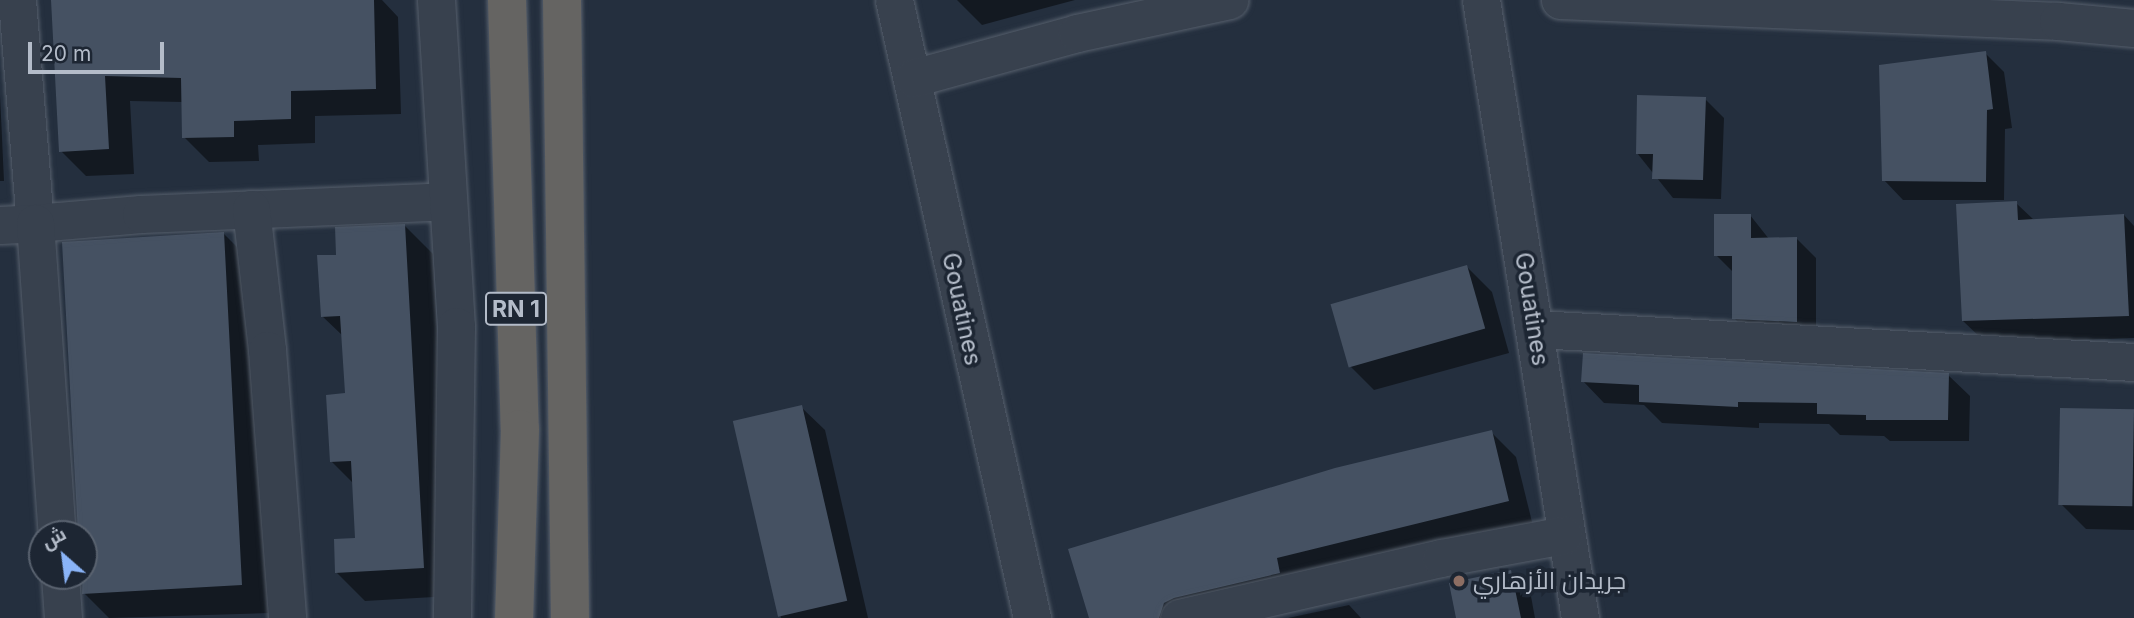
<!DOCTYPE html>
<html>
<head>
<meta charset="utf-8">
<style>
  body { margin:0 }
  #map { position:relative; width:2134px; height:618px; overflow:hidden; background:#242f3e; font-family:Inter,Cairo,sans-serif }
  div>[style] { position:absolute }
  .shadow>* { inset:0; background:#0007 }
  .building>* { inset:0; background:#455162; transform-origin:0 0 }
  .roads { filter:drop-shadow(0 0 2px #565f6c) drop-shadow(0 0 2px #565f6c) }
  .minor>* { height:37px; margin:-18.5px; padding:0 18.5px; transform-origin:18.5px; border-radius:18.5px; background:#38414e }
  .trunk>* { height:38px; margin:-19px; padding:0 19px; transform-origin:19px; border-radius:19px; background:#656462 }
  .dots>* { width:19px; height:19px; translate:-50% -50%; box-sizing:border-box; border:4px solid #1d2633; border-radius:50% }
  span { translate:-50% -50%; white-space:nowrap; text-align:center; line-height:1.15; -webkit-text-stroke:7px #1d2633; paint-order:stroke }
  .shield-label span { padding:2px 5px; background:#1d2633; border:2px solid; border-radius:5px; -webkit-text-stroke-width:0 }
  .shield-label { font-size:23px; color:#b4bcc9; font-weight:700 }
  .street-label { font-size:24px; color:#b4bcc9 }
  .poi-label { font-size:24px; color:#b4bcc9 }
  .left { translate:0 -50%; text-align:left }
  .north { position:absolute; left:28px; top:520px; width:70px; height:70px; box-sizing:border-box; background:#1d2633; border:2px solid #59626f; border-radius:50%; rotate:332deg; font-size:19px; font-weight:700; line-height:28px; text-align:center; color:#b4bcc9 }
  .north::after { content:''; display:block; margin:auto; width:24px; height:32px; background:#8ab4f8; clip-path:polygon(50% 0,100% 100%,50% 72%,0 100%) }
  .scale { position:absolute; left:28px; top:42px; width:136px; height:32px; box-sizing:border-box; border:4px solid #b4bcc9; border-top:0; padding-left:9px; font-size:21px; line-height:24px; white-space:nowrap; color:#b4bcc9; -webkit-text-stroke:5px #1d2633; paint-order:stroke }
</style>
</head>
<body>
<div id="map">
  <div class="shadow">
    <i style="clip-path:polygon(53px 0,382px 0,398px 17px,401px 114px,315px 116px,315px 143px,258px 145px,259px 161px,209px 162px,184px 137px,183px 102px,130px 101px,134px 174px,86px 176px,61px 151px)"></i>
    <i style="clip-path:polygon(957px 0,1075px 0,982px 25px)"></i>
    <i style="clip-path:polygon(1985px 53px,2004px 72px,2012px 128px,2005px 129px,2004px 200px,1903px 200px,1884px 180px)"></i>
    <i style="clip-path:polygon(0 95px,4px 181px,0 181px)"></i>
    <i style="clip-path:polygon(1705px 99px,1724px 118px,1721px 199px,1673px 198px,1637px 153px)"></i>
    <i style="clip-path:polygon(2016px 203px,2034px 220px,2124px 215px,2134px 226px,2134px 338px,1986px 343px,1963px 321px)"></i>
    <i style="clip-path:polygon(1750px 215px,1769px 239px,1797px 239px,1816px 258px,1816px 341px,1753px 337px,1734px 318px,1734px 273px,1716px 255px)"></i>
    <i style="clip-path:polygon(405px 226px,433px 254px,451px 596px,365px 601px,337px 573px,357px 539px,354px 484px,331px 461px,346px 395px,343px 336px,322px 316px,338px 256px)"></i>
    <i style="clip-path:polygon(223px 233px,252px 262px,270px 613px,109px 618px,84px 593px,81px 534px)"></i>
    <i style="clip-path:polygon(1467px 267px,1492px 292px,1509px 353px,1374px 390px,1349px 365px)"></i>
    <i style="clip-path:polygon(1948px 375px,1970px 396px,1969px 441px,1890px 441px,1884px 436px,1840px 435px,1829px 424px,1759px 423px,1759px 428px,1662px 423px,1644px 405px,1604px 403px,1583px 381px)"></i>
    <i style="clip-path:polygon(801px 407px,825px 430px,868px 618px,781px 618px,735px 423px)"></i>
    <i style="clip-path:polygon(2134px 411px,2134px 530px,2086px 529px,2061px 504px)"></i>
    <i style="clip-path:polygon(1491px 432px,1516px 457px,1533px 526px,1217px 618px,1090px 618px)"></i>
    <i style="clip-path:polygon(1511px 572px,1530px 591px,1535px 618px,1457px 618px)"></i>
    <i style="clip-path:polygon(1349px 605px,1361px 618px,1288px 618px)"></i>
  </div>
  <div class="building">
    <i style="clip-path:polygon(51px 0,374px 0,376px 89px,291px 91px,291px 119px,234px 121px,234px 137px,182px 138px,181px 78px,105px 76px,109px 149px,59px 152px)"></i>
    <i style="clip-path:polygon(1986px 51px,1993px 109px,1987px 110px,1986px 182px,1882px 181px,1879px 65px)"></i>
    <i style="clip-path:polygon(1637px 95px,1706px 97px,1703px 180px,1652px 179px,1653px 154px,1636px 154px)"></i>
    <i style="clip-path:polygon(2017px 201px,2018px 220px,2124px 214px,2129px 316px,1962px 321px,1956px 204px)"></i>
    <i style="clip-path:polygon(1714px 214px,1751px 214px,1751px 238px,1797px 237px,1797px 322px,1732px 319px,1732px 256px,1714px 256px)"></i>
    <i style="clip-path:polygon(405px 224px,424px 568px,335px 573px,334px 539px,355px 538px,351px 461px,330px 462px,326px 395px,345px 393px,340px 316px,321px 317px,317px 255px,336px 255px,335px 227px)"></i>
    <i style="clip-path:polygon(224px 232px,242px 585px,82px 594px,84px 534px,78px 534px,62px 242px)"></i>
    <i style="left:1467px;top:265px;width:66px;height:142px;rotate:74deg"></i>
    <i style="clip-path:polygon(1583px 353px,1949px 373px,1948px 420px,1866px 420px,1866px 415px,1817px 414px,1817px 403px,1738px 402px,1738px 407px,1639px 402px,1639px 385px,1581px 382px)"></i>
    <i style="left:802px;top:405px;width:201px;height:71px;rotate:77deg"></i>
    <i style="left:2060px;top:408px;width:74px;height:97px;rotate:1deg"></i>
    <i style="clip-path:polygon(1492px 430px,1509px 501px,1277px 558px,1280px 573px,1174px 598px,1164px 603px,1159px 618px,1089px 618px,1068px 549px,1335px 468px)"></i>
    <i style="clip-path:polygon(1511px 570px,1521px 618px,1456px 618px,1449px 583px)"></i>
  </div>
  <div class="roads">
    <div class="minor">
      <i style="left:17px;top:0;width:224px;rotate:85.4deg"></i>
      <i style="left:35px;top:223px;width:106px;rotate:-4.9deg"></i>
      <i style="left:141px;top:214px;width:306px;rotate:-2.4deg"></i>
      <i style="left:436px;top:0;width:327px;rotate:86.5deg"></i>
      <i style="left:456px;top:326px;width:292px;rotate:90.8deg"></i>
      <i style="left:894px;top:0;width:633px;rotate:77.41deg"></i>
      <i style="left:1481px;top:0;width:626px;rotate:80.9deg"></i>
      <i style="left:1560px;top:0;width:498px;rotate:2.4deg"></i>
      <i style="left:2058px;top:21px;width:76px;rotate:5.3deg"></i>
      <i style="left:913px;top:78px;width:170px;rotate:-15.3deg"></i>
      <i style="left:1077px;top:33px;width:156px;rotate:-12.2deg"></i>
      <i style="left:251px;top:209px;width:142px;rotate:83.5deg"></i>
      <i style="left:267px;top:350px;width:269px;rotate:85.7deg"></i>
      <i style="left:0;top:225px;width:35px;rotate:-3deg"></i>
      <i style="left:35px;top:223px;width:312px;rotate:86deg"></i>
      <i style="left:1536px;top:329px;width:599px;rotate:3.16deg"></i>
      <i style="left:60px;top:576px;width:42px;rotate:85.9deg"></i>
      <i style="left:1179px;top:618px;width:269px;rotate:-12.9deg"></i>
      <i style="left:1441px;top:558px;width:125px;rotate:-10.6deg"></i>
    </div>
    <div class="trunk">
      <i style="left:507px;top:0;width:429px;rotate:88.3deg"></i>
      <i style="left:520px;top:429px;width:189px;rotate:91.8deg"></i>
      <i style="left:562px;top:0;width:618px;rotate:89.26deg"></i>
    </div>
  </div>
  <div class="dots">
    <i style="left:1459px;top:581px;background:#8d6e63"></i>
  </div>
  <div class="shield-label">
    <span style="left:516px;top:309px">RN 1</span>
  </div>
  <div class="street-label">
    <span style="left:962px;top:309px;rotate:78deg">Gouatines</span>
    <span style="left:1532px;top:309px;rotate:81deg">Gouatines</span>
  </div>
  <div class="poi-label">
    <span class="left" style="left:1473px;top:581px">جريدان الأزهاري</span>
  </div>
  <div class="north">ش</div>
  <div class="scale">20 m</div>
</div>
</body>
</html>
